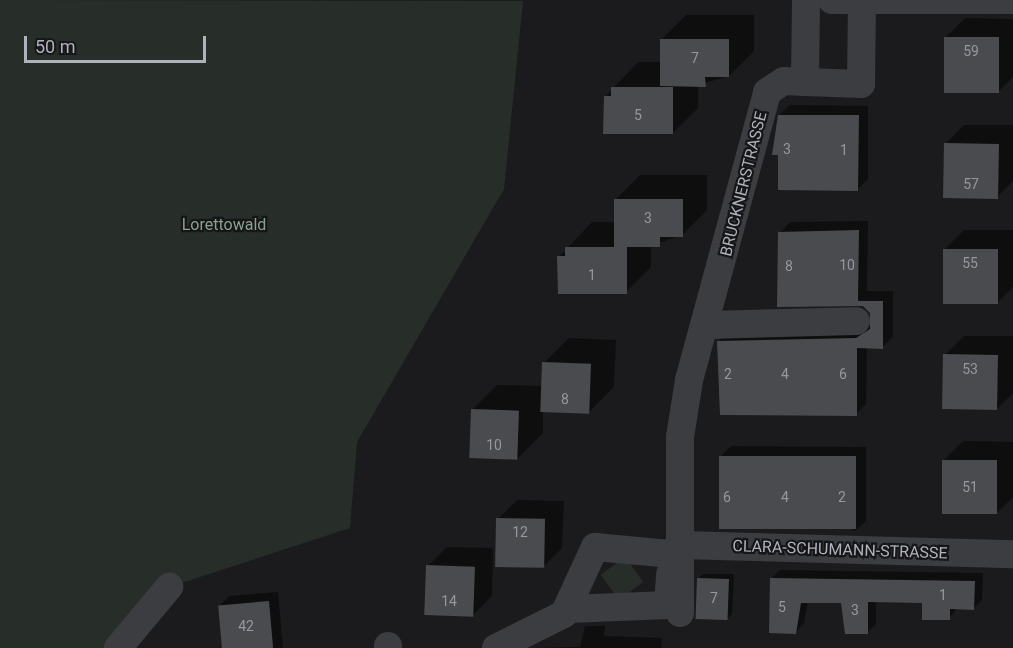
<!DOCTYPE html>
<html>
<head>
<meta charset="utf-8">
<style>
  body { margin:0 }
  #map { position:relative; width:1013px; height:648px; overflow:hidden; background:#1b1b1d; font-family:Roboto,sans-serif }
  div>[style] { position:absolute }
  .green>* { inset:0; background:#272e29; transform-origin:0 0 }
  .shadow>* { inset:0; background:#0007 }
  .building>* { inset:0; background:#4a4b4f; transform-origin:0 0 }
  .minor>* { height:28px; margin:-14px; padding:0 14px; transform-origin:14px; border-radius:14px; background:#3c3d41 }
  span { translate:-50% -50%; white-space:nowrap; text-align:center; line-height:1.15; -webkit-text-stroke:4.5px #161618; paint-order:stroke }
  .number-label { font-size:14px; color:#9698a0 }
  .number-label span { -webkit-text-stroke-width:0 }
  .street-label { font-size:16px; color:#afb1bb }
  .park-label { font-size:16px; color:#88a38d }
  .scale { position:absolute; left:24px; top:36px; width:182px; height:27px; box-sizing:border-box; border:3px solid #afb1bb; border-top:0; padding-left:8px; font-size:18px; line-height:21px; white-space:nowrap; color:#afb1bb; -webkit-text-stroke:4px #161618; paint-order:stroke }
</style>
</head>
<body>
<div id="map">
  <div class="green">
    <i style="clip-path:polygon(0 0,523px 1px,504px 189px,357px 442px,350px 528px,169px 587px,118px 648px,0 648px)"></i>
    <i style="left:625px;top:557px;width:31px;height:30px;rotate:54deg"></i>
  </div>
  <div class="shadow">
    <i style="clip-path:polygon(686px 15px,754px 15px,754px 51px,729px 76px,698px 85px,698px 108px,673px 133px,605px 97px,638px 62px,661px 62px,661px 40px)"></i>
    <i style="clip-path:polygon(965px 18px,1013px 19px,1013px 77px,998px 92px,945px 38px)"></i>
    <i style="clip-path:polygon(790px 105px,868px 106px,868px 179px,857px 190px,779px 115px)"></i>
    <i style="clip-path:polygon(964px 125px,1013px 125px,1013px 181px,997px 197px,945px 144px)"></i>
    <i style="clip-path:polygon(640px 175px,707px 175px,707px 210px,682px 235px,651px 246px,651px 267px,626px 292px,559px 257px,592px 222px,615px 222px,615px 200px)"></i>
    <i style="clip-path:polygon(868px 221px,867px 291px,893px 291px,893px 337px,882px 347px,867px 347px,866px 404px,856px 414px,718px 342px,728px 332px,872px 325px,872px 312px,780px 233px,790px 222px)"></i>
    <i style="clip-path:polygon(964px 230px,1013px 230px,1013px 287px,997px 303px,945px 249px)"></i>
    <i style="clip-path:polygon(964px 336px,1013px 336px,1013px 393px,997px 409px,945px 355px)"></i>
    <i style="clip-path:polygon(569px 338px,616px 340px,614px 387px,589px 412px,543px 410px,543px 433px,518px 458px,472px 410px,497px 385px,543px 386px,544px 363px)"></i>
    <i style="clip-path:polygon(963px 441px,1013px 442px,1013px 497px,996px 514px,944px 460px)"></i>
    <i style="clip-path:polygon(731px 446px,866px 447px,866px 521px,855px 531px,721px 456px)"></i>
    <i style="clip-path:polygon(517px 500px,564px 501px,562px 548px,543px 567px,498px 519px)"></i>
    <i style="clip-path:polygon(447px 547px,493px 548px,492px 596px,473px 615px,428px 566px)"></i>
    <i style="clip-path:polygon(780px 570px,983px 573px,982px 600px,973px 609px,958px 608px,949px 618px,923px 602px,876px 600px,876px 624px,867px 633px,842px 601px,808px 601px,804px 623px,796px 632px,772px 578px)"></i>
    <i style="clip-path:polygon(703px 574px,734px 574px,732px 614px,727px 619px,699px 578px)"></i>
    <i style="clip-path:polygon(278px 592px,283px 648px,223px 648px,220px 605px,229px 596px)"></i>
    <i style="clip-path:polygon(585px 626px,605px 626px,604px 636px,662px 638px,661px 648px,534px 648px,580px 647px)"></i>
  </div>
  <div class="building">
    <i style="left:944px;top:37px;width:55px;height:56px"></i>
    <i style="clip-path:polygon(660px 39px,729px 39px,729px 77px,705px 77px,706px 87px,660px 86px)"></i>
    <i style="clip-path:polygon(611px 87px,673px 87px,673px 134px,603px 134px,604px 96px,611px 96px)"></i>
    <i style="clip-path:polygon(778px 115px,859px 115px,858px 191px,778px 190px,778px 155px,772px 155px)"></i>
    <i style="left:944px;top:143px;width:55px;height:55px;rotate:1deg"></i>
    <i style="clip-path:polygon(614px 199px,683px 199px,683px 237px,660px 237px,660px 247px,627px 247px,627px 294px,558px 294px,557px 256px,565px 256px,565px 247px,614px 247px)"></i>
    <i style="clip-path:polygon(859px 230px,858px 301px,883px 301px,883px 349px,857px 348px,857px 416px,720px 415px,717px 341px,856px 338px,870px 329px,870px 313px,863px 306px,777px 307px,778px 232px)"></i>
    <i style="left:943px;top:249px;width:55px;height:55px"></i>
    <i style="left:943px;top:354px;width:55px;height:55px;rotate:1deg"></i>
    <i style="left:542px;top:362px;width:49px;height:50px;rotate:2deg"></i>
    <i style="left:471px;top:409px;width:48px;height:49px;rotate:2deg"></i>
    <i style="left:719px;top:456px;width:137px;height:73px"></i>
    <i style="left:942px;top:460px;width:55px;height:54px"></i>
    <i style="left:496px;top:518px;width:49px;height:49px;rotate:1deg"></i>
    <i style="left:426px;top:565px;width:49px;height:50px;rotate:2deg"></i>
    <i style="left:697px;top:578px;width:32px;height:41px;rotate:2deg"></i>
    <i style="clip-path:polygon(770px 578px,975px 581px,974px 610px,950px 609px,950px 620px,922px 620px,922px 603px,868px 602px,868px 634px,845px 634px,841px 603px,801px 603px,796px 634px,769px 633px)"></i>
    <i style="left:269px;top:601px;width:47px;height:51px;rotate:85deg"></i>
  </div>
  <div class="minor">
    <i style="left:832px;top:0;width:181px"></i>
    <i style="left:805px;top:82px;width:56px;rotate:2deg"></i>
    <i style="left:861px;top:84px;width:82px;rotate:-89.3deg"></i>
    <i style="left:708px;top:325px;width:148px;rotate:-1.5deg"></i>
    <i style="left:568px;top:609px;width:100px;rotate:-2.3deg"></i>
    <i style="left:668px;top:605px;width:31px;rotate:-86deg"></i>
    <i style="left:680px;top:613px;width:176px;rotate:-90deg"></i>
    <i style="left:680px;top:437px;width:58px;rotate:-81deg"></i>
    <i style="left:689px;top:380px;width:298px;rotate:-74.8deg"></i>
    <i style="left:767px;top:92px;width:20px;rotate:-33deg"></i>
    <i style="left:784px;top:81px;width:21px;rotate:3deg"></i>
    <i style="left:805px;top:82px;width:82px;rotate:-89.3deg"></i>
    <i style="left:118px;top:648px;width:80px;rotate:-50.1deg"></i>
    <i style="left:388px;top:648px;width:2px;rotate:-90deg"></i>
    <i style="left:496px;top:648px;width:76px;rotate:-26.6deg"></i>
    <i style="left:564px;top:614px;width:74px;rotate:-65.2deg"></i>
    <i style="left:595px;top:547px;width:75px;rotate:5.3deg"></i>
    <i style="left:670px;top:554px;width:14px;rotate:-39deg"></i>
    <i style="left:681px;top:545px;width:332px;rotate:1.6deg"></i>
  </div>
  <div class="number-label">
    <span style="left:971px;top:51px">59</span>
    <span style="left:695px;top:58px">7</span>
    <span style="left:638px;top:115px">5</span>
    <span style="left:787px;top:149px">3</span>
    <span style="left:844px;top:150px">1</span>
    <span style="left:971px;top:184px">57</span>
    <span style="left:648px;top:218px">3</span>
    <span style="left:970px;top:263px">55</span>
    <span style="left:847px;top:265px">10</span>
    <span style="left:789px;top:266px">8</span>
    <span style="left:592px;top:275px">1</span>
    <span style="left:970px;top:369px">53</span>
    <span style="left:728px;top:374px">2</span>
    <span style="left:785px;top:374px">4</span>
    <span style="left:843px;top:374px">6</span>
    <span style="left:565px;top:399px">8</span>
    <span style="left:494px;top:445px">10</span>
    <span style="left:970px;top:487px">51</span>
    <span style="left:727px;top:497px">6</span>
    <span style="left:785px;top:497px">4</span>
    <span style="left:842px;top:497px">2</span>
    <span style="left:520px;top:532px">12</span>
    <span style="left:943px;top:595px">1</span>
    <span style="left:714px;top:598px">7</span>
    <span style="left:449px;top:601px">14</span>
    <span style="left:782px;top:607px">5</span>
    <span style="left:855px;top:610px">3</span>
    <span style="left:246px;top:626px">42</span>
  </div>
  <div class="street-label">
    <span style="left:744px;top:184px;rotate:-76deg">BRUCKNERSTRASSE</span>
    <span style="left:840px;top:550px;rotate:2deg">CLARA-SCHUMANN-STRASSE</span>
  </div>
  <div class="park-label">
    <span style="left:224px;top:225px">Lorettowald</span>
  </div>
  <div class="scale">50 m</div>
</div>
</body>
</html>
